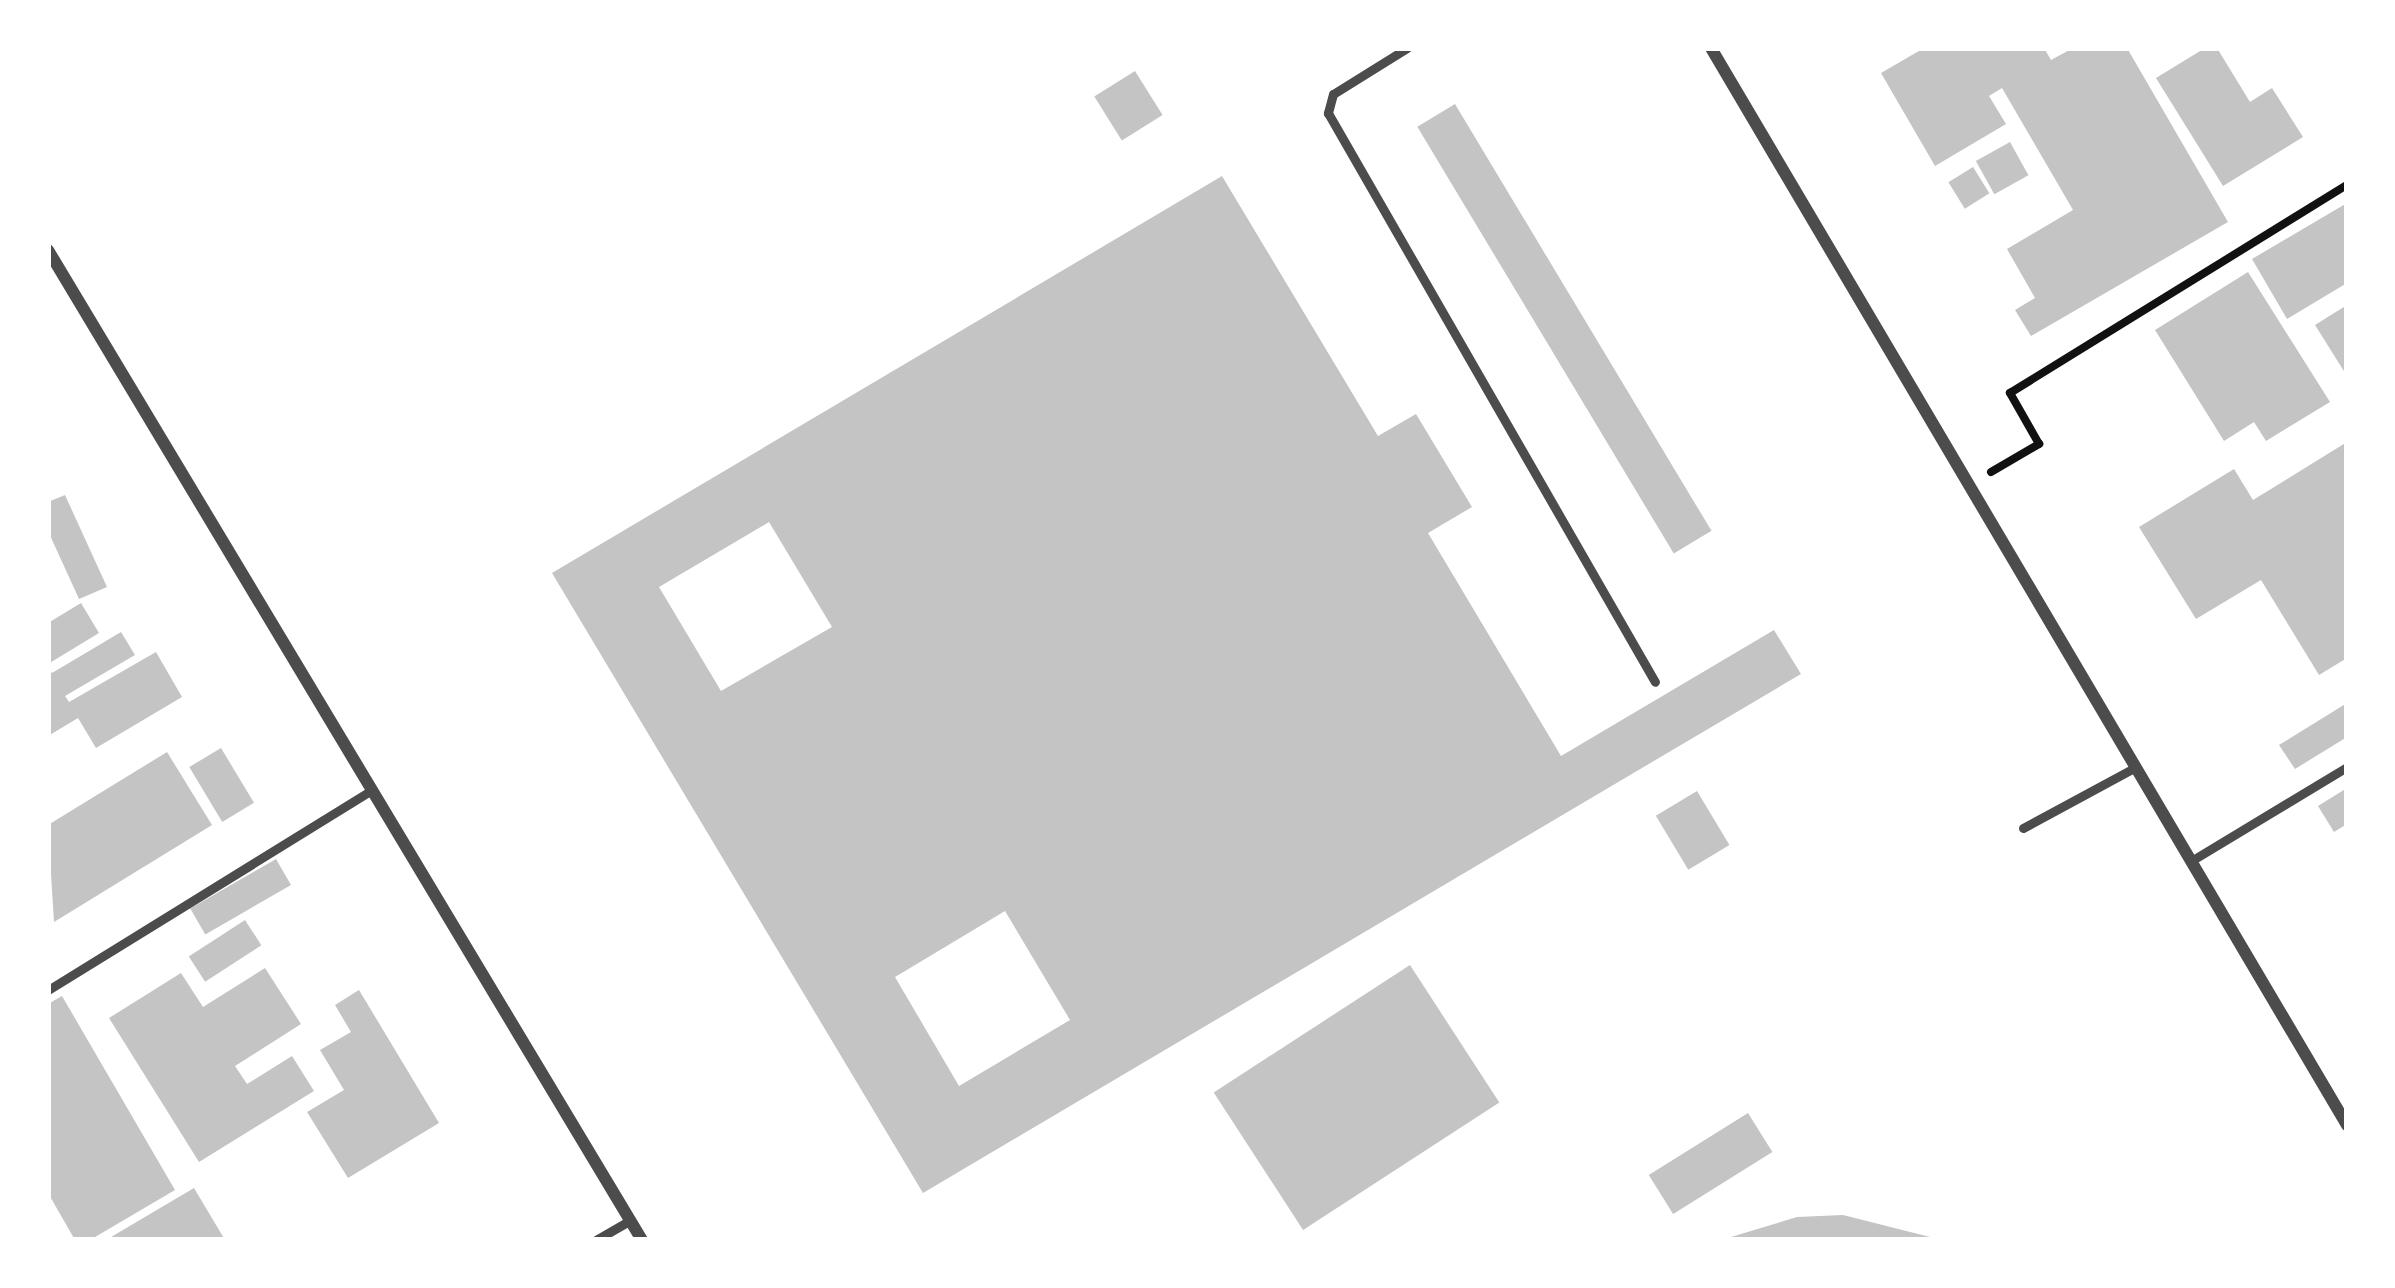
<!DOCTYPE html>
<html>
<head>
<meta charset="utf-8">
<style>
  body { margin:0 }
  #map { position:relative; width:2395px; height:1288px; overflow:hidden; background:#fff; font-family:"Exo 2",sans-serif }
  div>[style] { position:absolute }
  .building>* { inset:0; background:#c4c4c4; transform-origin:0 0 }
  .path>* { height:8px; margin:-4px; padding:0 4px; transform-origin:4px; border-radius:4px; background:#111 }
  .service>* { height:9px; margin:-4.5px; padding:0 4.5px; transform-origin:4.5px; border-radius:4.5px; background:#4c4c4c }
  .minor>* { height:12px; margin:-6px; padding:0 6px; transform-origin:6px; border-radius:6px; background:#4c4c4c }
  span { translate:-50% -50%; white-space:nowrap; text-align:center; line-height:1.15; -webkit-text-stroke:10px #fff; paint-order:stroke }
  .frame { position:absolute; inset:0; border:51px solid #fff; pointer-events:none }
</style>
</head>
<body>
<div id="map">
  <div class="building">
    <i style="clip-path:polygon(1924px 48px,2044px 48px,2051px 60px,2073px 48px,2127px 48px,2228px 222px,2031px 336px,2015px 310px,2035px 298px,2007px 249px,2073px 210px,2002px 88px,1989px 96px,2006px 124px,1935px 166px,1881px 73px)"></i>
    <i style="clip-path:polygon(2205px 48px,2217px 48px,2250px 102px,2272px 88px,2303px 137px,2223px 186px,2156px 78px)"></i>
    <i style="left:1135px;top:71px;width:52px;height:48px;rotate:58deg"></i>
    <i style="left:1455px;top:104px;width:498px;height:44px;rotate:59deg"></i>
    <i style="left:2010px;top:142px;width:38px;height:39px;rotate:61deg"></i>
    <i style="left:1973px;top:167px;width:31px;height:29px;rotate:58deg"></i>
    <i style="clip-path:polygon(evenodd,1222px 176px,1378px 436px,1416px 414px,1472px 507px,1428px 533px,1561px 756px,1774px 630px,1801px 674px,923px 1193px,552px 573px,1222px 176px,769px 522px,832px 627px,721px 691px,659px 587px,769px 522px,1222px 176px,1005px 911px,1070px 1020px,959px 1086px,895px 977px,1005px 911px)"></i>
    <i style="clip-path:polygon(2347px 203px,2347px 283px,2287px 319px,2252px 259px)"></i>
    <i style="clip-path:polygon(2248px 272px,2330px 402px,2266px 441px,2254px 422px,2224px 441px,2155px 330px)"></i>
    <i style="clip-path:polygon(2347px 305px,2347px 376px,2315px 325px)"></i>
    <i style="clip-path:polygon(2347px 442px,2347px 658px,2319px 675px,2261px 580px,2196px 619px,2139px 527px,2234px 469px,2253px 500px)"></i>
    <i style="clip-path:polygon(65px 495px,107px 587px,79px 599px,48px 531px,48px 502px)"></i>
    <i style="clip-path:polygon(81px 603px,99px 633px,48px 664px,48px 623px)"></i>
    <i style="clip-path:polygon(121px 632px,135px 655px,65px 696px,69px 702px,156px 652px,182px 697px,96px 748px,78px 718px,48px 736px,48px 667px,52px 673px)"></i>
    <i style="clip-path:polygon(2347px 703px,2347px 737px,2295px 769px,2279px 745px)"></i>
    <i style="left:221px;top:748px;width:64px;height:37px;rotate:59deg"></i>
    <i style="clip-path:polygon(167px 752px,212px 825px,54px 922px,48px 825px)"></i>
    <i style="clip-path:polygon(2347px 788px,2347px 824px,2334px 832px,2318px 806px)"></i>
    <i style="left:1697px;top:791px;width:63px;height:48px;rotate:59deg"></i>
    <i style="left:276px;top:859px;width:30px;height:99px;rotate:60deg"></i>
    <i style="left:245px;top:920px;width:30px;height:67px;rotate:57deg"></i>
    <i style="left:1410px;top:965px;width:164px;height:234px;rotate:57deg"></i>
    <i style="clip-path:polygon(265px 968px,301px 1024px,235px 1066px,247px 1084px,292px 1056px,314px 1091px,199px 1162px,109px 1018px,181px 973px,203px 1007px)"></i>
    <i style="clip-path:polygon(359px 990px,439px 1123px,348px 1178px,307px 1112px,344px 1090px,320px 1050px,351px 1032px,335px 1005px)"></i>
    <i style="clip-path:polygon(62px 996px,175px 1190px,90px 1240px,75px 1240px,48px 1193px,48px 1004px)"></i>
    <i style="left:1748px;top:1113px;width:46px;height:117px;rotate:58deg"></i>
    <i style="clip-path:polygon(194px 1188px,225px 1240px,106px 1240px)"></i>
    <i style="clip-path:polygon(1843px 1215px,1942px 1240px,1721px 1240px,1797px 1217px)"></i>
  </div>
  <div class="path">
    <i style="left:1991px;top:472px;width:56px;rotate:-30.3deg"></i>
    <i style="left:2039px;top:444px;width:59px;rotate:-119.6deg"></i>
    <i style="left:2010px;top:393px;width:396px;rotate:-31.7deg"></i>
  </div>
  <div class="service">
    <i style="left:1407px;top:48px;width:87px;rotate:148.1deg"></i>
    <i style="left:1333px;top:94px;width:20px;rotate:105deg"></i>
    <i style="left:1328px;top:113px;width:656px;rotate:60.11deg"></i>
    <i style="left:2023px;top:828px;width:128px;rotate:-28.4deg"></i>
    <i style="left:2191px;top:861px;width:182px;rotate:-31.1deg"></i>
    <i style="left:48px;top:990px;width:381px;rotate:-31.7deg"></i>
    <i style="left:596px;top:1240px;width:39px;rotate:-30deg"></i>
  </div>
  <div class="minor">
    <i style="left:1711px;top:48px;width:1251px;rotate:59.44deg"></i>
    <i style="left:48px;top:250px;width:1155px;rotate:59.04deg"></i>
  </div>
  <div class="frame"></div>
</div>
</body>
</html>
